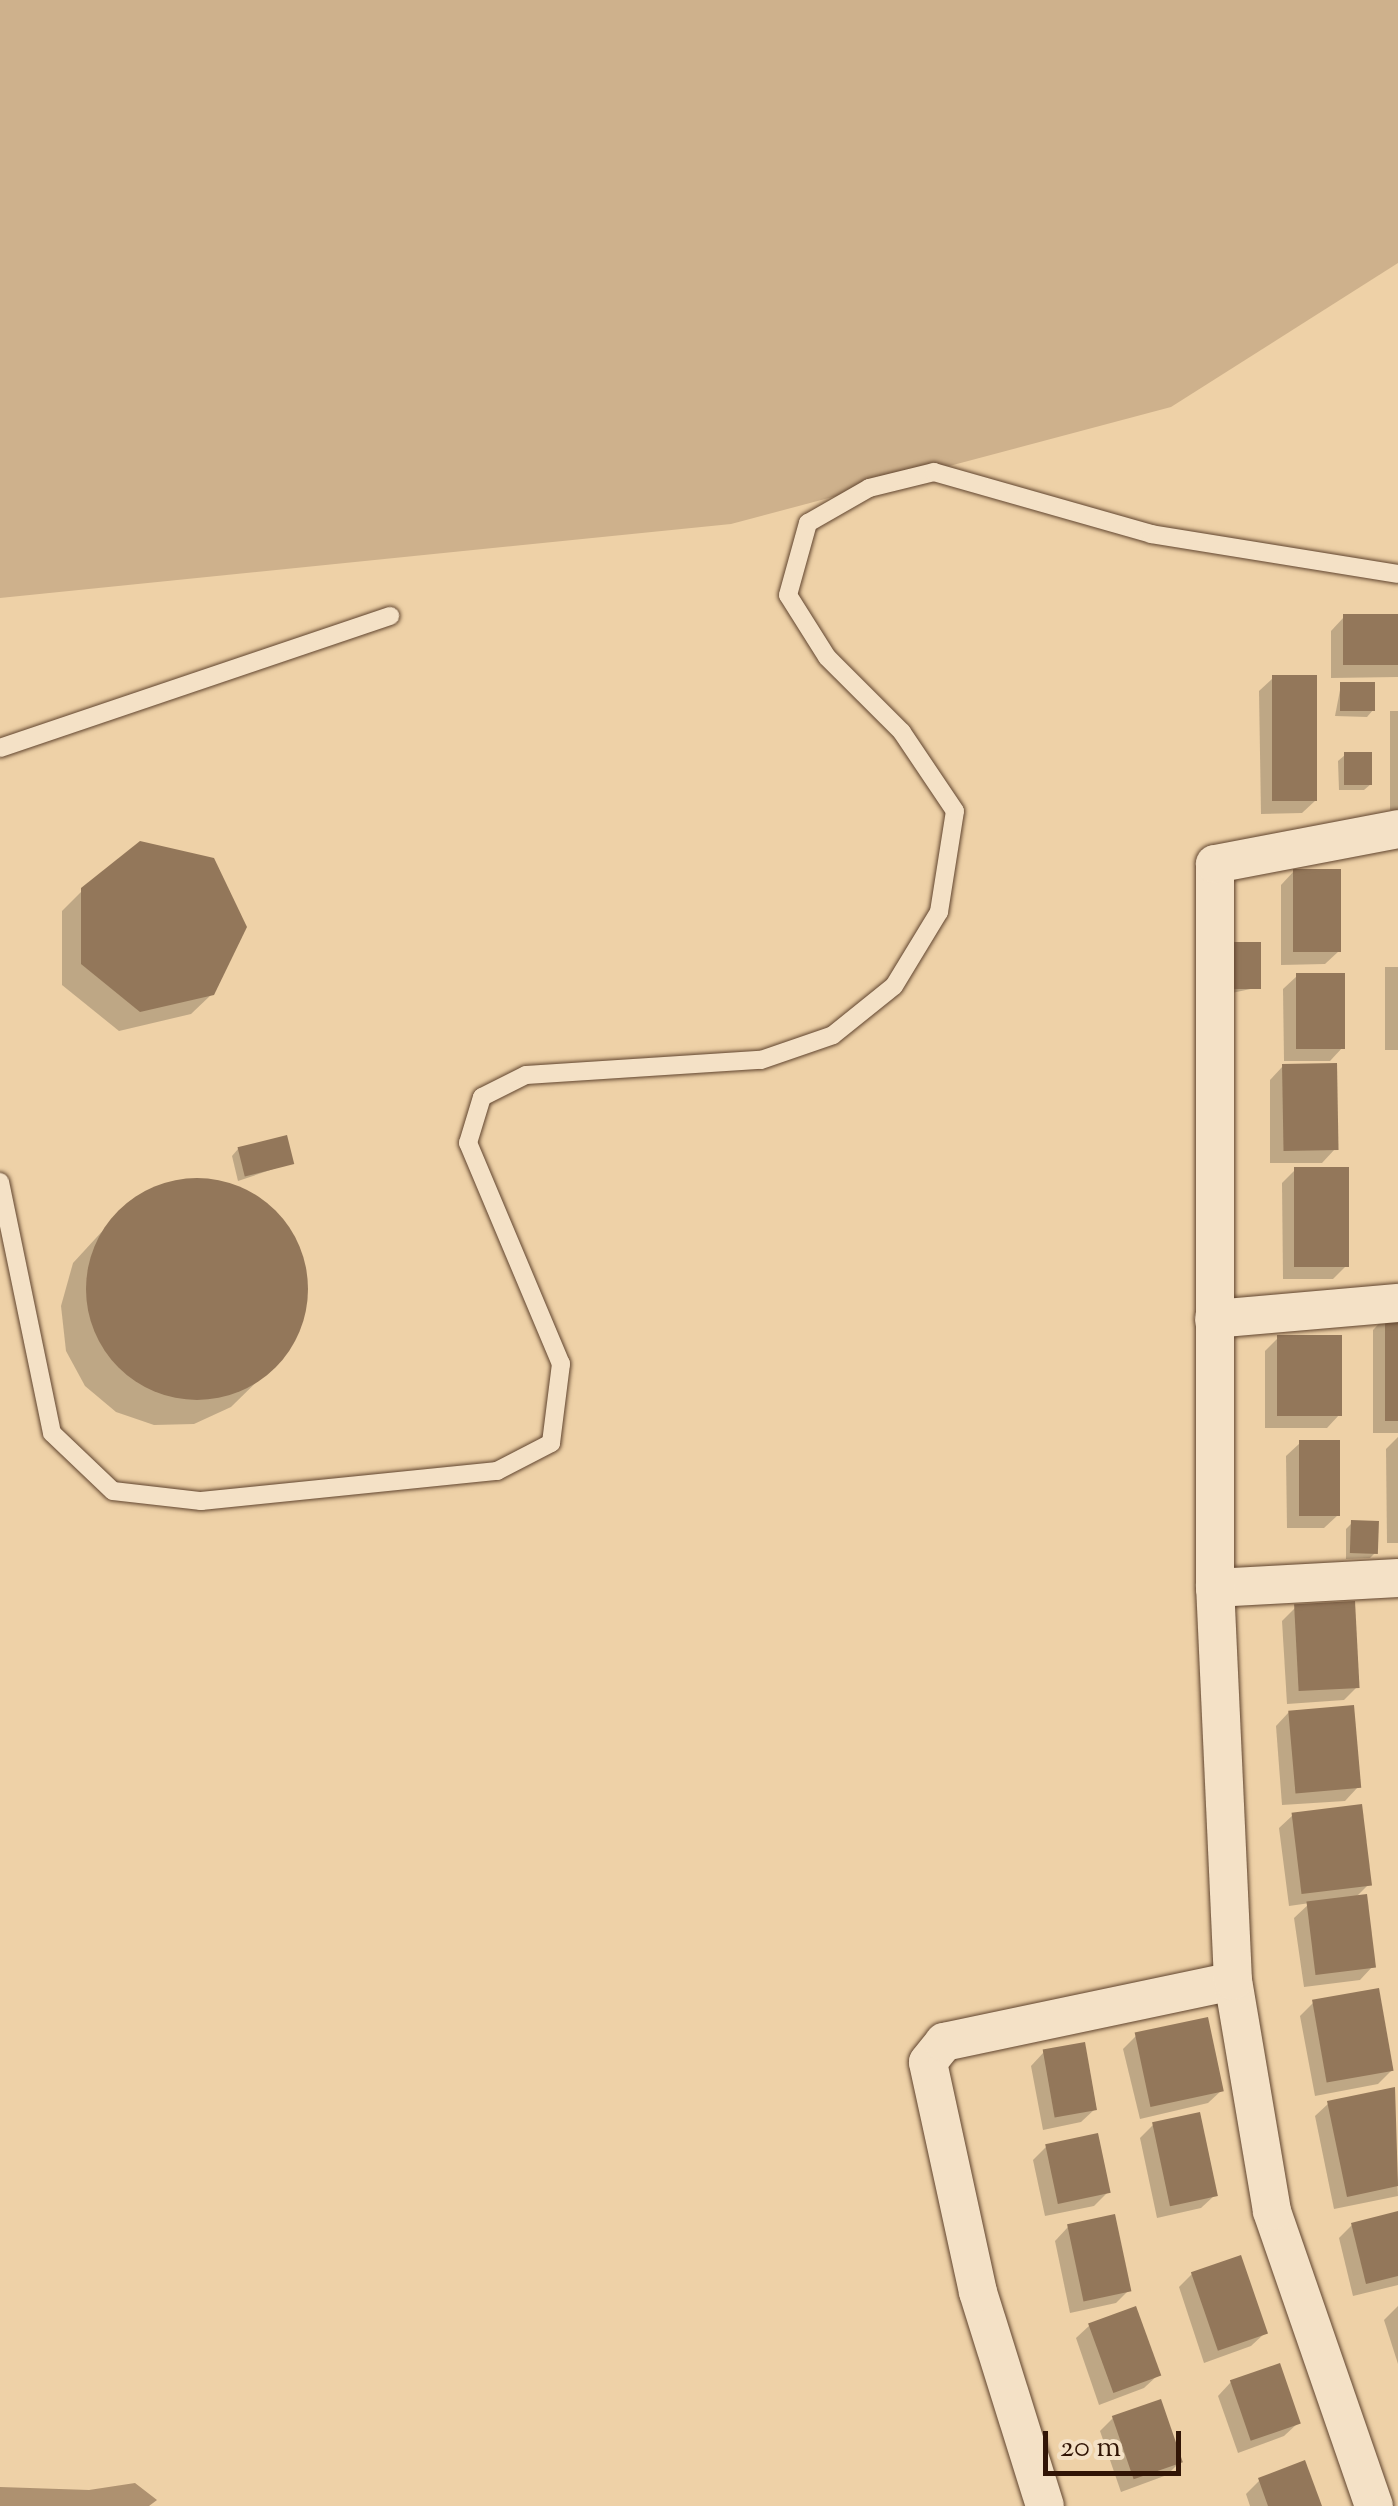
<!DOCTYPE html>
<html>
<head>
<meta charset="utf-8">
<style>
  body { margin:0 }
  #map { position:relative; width:1398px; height:2506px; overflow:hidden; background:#eed1a7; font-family:"Sorts Mill Goudy",serif }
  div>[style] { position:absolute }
  .green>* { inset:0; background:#ceb18c }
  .water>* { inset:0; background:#ae9170 }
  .shadow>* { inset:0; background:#0003; transform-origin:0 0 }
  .building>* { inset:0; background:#93775a; transform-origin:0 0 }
  .round { border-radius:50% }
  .roads { filter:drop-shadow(0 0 2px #60442e) drop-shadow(0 0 2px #60442e) }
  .service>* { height:18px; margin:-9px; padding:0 9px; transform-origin:9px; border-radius:9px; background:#f4e1c6 }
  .minor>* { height:38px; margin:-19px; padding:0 19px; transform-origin:19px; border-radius:19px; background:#f4e1c6 }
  span { translate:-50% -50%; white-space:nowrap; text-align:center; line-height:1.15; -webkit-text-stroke:10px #f4e1c6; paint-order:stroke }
  .scale { position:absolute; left:1043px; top:2431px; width:138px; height:45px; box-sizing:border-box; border:5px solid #311506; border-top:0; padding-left:12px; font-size:30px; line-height:35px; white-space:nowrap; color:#311506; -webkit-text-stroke:8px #f4e1c6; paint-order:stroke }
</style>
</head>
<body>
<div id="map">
  <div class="green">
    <i style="clip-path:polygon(0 0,1398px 0,1398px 263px,1171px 407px,731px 524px,0 598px)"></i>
  </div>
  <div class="water">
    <i style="clip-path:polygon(135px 2483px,157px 2500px,149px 2506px,0 2506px,0 2487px,89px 2490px)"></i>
  </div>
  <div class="shadow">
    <i style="clip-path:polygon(1344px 617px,1398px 617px,1398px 677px,1331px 678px,1331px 631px)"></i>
    <i style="clip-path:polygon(1273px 678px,1316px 800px,1302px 813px,1261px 814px,1259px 691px)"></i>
    <i style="clip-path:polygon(1341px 685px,1373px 710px,1367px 717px,1335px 716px)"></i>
    <i style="left:1398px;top:711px;width:99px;height:8px;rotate:90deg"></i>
    <i style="clip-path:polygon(1345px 755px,1371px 784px,1364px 790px,1339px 790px,1338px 761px)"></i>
    <i style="clip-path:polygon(1294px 871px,1339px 951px,1325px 964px,1281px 965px,1281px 885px)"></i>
    <i style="clip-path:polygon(83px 890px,212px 994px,191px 1014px,119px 1031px,62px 985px,62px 911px)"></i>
    <i style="clip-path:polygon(1259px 944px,1260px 987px,1227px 994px)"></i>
    <i style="left:1398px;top:967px;width:83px;height:13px;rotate:90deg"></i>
    <i style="clip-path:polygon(1297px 976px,1343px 1047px,1330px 1061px,1284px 1061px,1283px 989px)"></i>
    <i style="clip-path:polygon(1283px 1066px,1335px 1149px,1322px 1163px,1270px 1163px,1270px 1080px)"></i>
    <i style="clip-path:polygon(238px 1149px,291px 1163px,238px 1181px,232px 1156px)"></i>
    <i style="clip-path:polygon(1295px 1170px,1347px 1265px,1333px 1279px,1283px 1279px,1282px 1183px)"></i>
    <i style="clip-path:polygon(216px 1180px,257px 1197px,290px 1230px,305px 1272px,304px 1313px,288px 1351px,231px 1407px,194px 1424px,154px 1425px,116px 1412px,85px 1386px,66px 1351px,61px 1306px,73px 1263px,130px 1201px,171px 1182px)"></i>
    <i style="clip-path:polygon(1386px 1316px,1398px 1316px,1398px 1433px,1373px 1433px,1373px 1330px)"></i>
    <i style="clip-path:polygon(1278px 1338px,1340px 1414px,1327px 1428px,1265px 1428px,1265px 1351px)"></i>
    <i style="clip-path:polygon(1398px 1437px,1398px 1543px,1387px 1543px,1386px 1449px)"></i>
    <i style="clip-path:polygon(1300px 1443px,1338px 1515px,1324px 1528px,1287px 1528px,1286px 1456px)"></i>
    <i style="clip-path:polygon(1352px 1523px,1376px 1552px,1370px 1558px,1346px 1559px,1346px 1529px)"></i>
    <i style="clip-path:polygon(1295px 1608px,1357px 1687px,1344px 1700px,1287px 1704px,1282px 1621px)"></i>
    <i style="clip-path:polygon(1289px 1712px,1358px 1787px,1345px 1801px,1282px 1805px,1276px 1726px)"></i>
    <i style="clip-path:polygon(1293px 1815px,1369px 1884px,1355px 1898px,1373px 1966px,1360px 1980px,1304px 1987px,1294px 1918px,1310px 1903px,1289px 1906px,1279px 1828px)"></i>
    <i style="clip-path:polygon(1314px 2002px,1391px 2071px,1378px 2084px,1315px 2096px,1300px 2016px)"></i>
    <i style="clip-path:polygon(1137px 2035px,1222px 2090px,1208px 2103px,1140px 2119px,1123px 2049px)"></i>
    <i style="clip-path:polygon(1044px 2052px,1095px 2109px,1081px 2122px,1043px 2130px,1031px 2066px)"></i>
    <i style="clip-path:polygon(1393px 2090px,1398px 2196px,1334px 2209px,1315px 2116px,1329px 2103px)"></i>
    <i style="clip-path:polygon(1153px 2125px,1215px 2195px,1201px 2208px,1157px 2218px,1140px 2138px)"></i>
    <i style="clip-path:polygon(1046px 2147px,1108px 2192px,1094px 2206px,1045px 2216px,1033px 2160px)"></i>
    <i style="clip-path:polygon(1398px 2213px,1398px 2285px,1353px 2296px,1339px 2238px,1352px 2225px)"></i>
    <i style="clip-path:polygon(1068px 2227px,1129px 2290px,1116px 2303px,1070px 2313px,1055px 2241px)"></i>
    <i style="clip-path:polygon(1192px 2274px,1265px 2333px,1251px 2346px,1204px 2363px,1179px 2287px)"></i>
    <i style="clip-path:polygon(1398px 2306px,1398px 2364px,1384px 2320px)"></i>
    <i style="clip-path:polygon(1090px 2325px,1158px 2375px,1144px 2388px,1099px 2405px,1076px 2338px)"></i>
    <i style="clip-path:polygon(1231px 2382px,1298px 2423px,1284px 2436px,1238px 2453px,1218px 2396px)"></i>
    <i style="clip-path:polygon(1113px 2418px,1180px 2462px,1167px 2475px,1121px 2492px,1100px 2431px)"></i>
    <i style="clip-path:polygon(1259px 2481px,1319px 2506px,1250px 2506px,1246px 2494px)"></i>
  </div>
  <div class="building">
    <i style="left:1398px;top:614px;width:51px;height:55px;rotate:90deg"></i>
    <i style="left:1272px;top:675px;width:45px;height:126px"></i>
    <i style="left:1375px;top:682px;width:29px;height:35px;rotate:90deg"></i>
    <i style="left:1344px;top:752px;width:28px;height:33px"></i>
    <i style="clip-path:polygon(140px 841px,214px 858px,247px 927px,214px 995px,140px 1012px,81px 964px,81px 888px)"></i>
    <i style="left:1293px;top:869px;width:48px;height:83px"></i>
    <i style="left:1232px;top:942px;width:29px;height:47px"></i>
    <i style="left:1296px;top:973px;width:49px;height:76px"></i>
    <i style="left:1337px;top:1063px;width:87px;height:55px;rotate:89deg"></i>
    <i style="left:287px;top:1135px;width:30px;height:51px;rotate:76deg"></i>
    <i style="left:1294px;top:1167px;width:55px;height:100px"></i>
    <i class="round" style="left:86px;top:1178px;width:222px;height:222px"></i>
    <i style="left:1385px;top:1314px;width:13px;height:107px"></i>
    <i style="left:1277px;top:1335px;width:65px;height:81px"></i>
    <i style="left:1299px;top:1440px;width:41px;height:76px"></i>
    <i style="left:1351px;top:1520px;width:28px;height:33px;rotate:2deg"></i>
    <i style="left:1355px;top:1601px;width:87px;height:61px;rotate:87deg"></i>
    <i style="left:1354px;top:1705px;width:83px;height:66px;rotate:85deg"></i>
    <i style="left:1362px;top:1804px;width:82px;height:71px;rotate:83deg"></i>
    <i style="left:1367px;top:1894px;width:74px;height:61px;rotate:83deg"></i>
    <i style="left:1379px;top:1988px;width:84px;height:68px;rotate:80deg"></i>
    <i style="left:1208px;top:2017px;width:76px;height:75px;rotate:78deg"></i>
    <i style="left:1085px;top:2042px;width:69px;height:43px;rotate:80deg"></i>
    <i style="clip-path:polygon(1395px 2087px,1398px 2186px,1347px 2197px,1327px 2101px)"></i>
    <i style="left:1200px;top:2112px;width:86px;height:49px;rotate:78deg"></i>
    <i style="left:1098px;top:2133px;width:61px;height:54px;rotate:78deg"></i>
    <i style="clip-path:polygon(1398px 2211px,1398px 2276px,1366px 2284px,1351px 2223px)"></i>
    <i style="left:1115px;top:2214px;width:79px;height:49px;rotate:78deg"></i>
    <i style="left:1241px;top:2255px;width:83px;height:53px;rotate:71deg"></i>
    <i style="left:1136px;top:2306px;width:74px;height:51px;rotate:70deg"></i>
    <i style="left:1280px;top:2363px;width:64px;height:53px;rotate:71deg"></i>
    <i style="left:1161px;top:2399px;width:67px;height:52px;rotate:71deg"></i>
    <i style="clip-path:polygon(1305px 2460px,1322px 2506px,1268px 2506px,1258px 2478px)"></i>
  </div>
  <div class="roads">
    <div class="service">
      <i style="left:0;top:748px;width:412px;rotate:-18.7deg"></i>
      <i style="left:0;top:1182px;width:256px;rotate:78.3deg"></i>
      <i style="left:52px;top:1433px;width:84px;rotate:43.6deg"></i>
      <i style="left:113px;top:1491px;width:89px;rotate:6.5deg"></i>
      <i style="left:201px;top:1501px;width:298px;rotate:-5.8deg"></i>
      <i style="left:497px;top:1471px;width:61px;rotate:-27.4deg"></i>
      <i style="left:551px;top:1443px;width:80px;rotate:-82.8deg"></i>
      <i style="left:561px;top:1364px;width:240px;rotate:-112.8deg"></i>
      <i style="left:468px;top:1143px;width:48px;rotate:-73.1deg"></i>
      <i style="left:482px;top:1097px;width:49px;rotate:-26.6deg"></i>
      <i style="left:526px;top:1075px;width:235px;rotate:-3.7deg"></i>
      <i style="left:761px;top:1060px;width:76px;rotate:-19.1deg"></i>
      <i style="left:833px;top:1035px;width:78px;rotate:-38.8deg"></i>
      <i style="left:894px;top:986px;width:87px;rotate:-58.7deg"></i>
      <i style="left:939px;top:912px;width:102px;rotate:-81deg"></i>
      <i style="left:955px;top:811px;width:95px;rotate:-123.9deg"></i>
      <i style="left:902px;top:732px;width:106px;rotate:-135deg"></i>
      <i style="left:827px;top:657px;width:73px;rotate:-122.2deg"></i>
      <i style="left:788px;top:595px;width:75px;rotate:-74.5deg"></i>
      <i style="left:808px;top:523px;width:70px;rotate:-29.8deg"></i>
      <i style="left:869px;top:488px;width:67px;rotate:-13.8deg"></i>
      <i style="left:934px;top:472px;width:226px;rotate:15.9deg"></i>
      <i style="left:1151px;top:534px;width:250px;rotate:9.2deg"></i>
    </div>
    <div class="minor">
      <i style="left:1214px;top:1319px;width:185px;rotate:-5deg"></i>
      <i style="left:1215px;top:1588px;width:183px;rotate:-3.1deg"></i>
      <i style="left:1045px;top:2506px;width:224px;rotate:-107.4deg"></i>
      <i style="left:978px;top:2292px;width:235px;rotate:-102.3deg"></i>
      <i style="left:928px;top:2062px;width:26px;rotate:-51deg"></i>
      <i style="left:944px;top:2042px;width:295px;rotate:-11.9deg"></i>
      <i style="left:1374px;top:2506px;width:312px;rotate:-109.1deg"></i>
      <i style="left:1272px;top:2211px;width:233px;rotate:-99.6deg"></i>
      <i style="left:1233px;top:1981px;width:393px;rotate:-92.6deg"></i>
      <i style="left:1215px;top:1588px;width:724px;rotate:-90deg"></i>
      <i style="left:1215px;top:864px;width:186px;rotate:-10.8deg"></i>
    </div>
  </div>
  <div class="scale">20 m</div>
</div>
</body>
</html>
